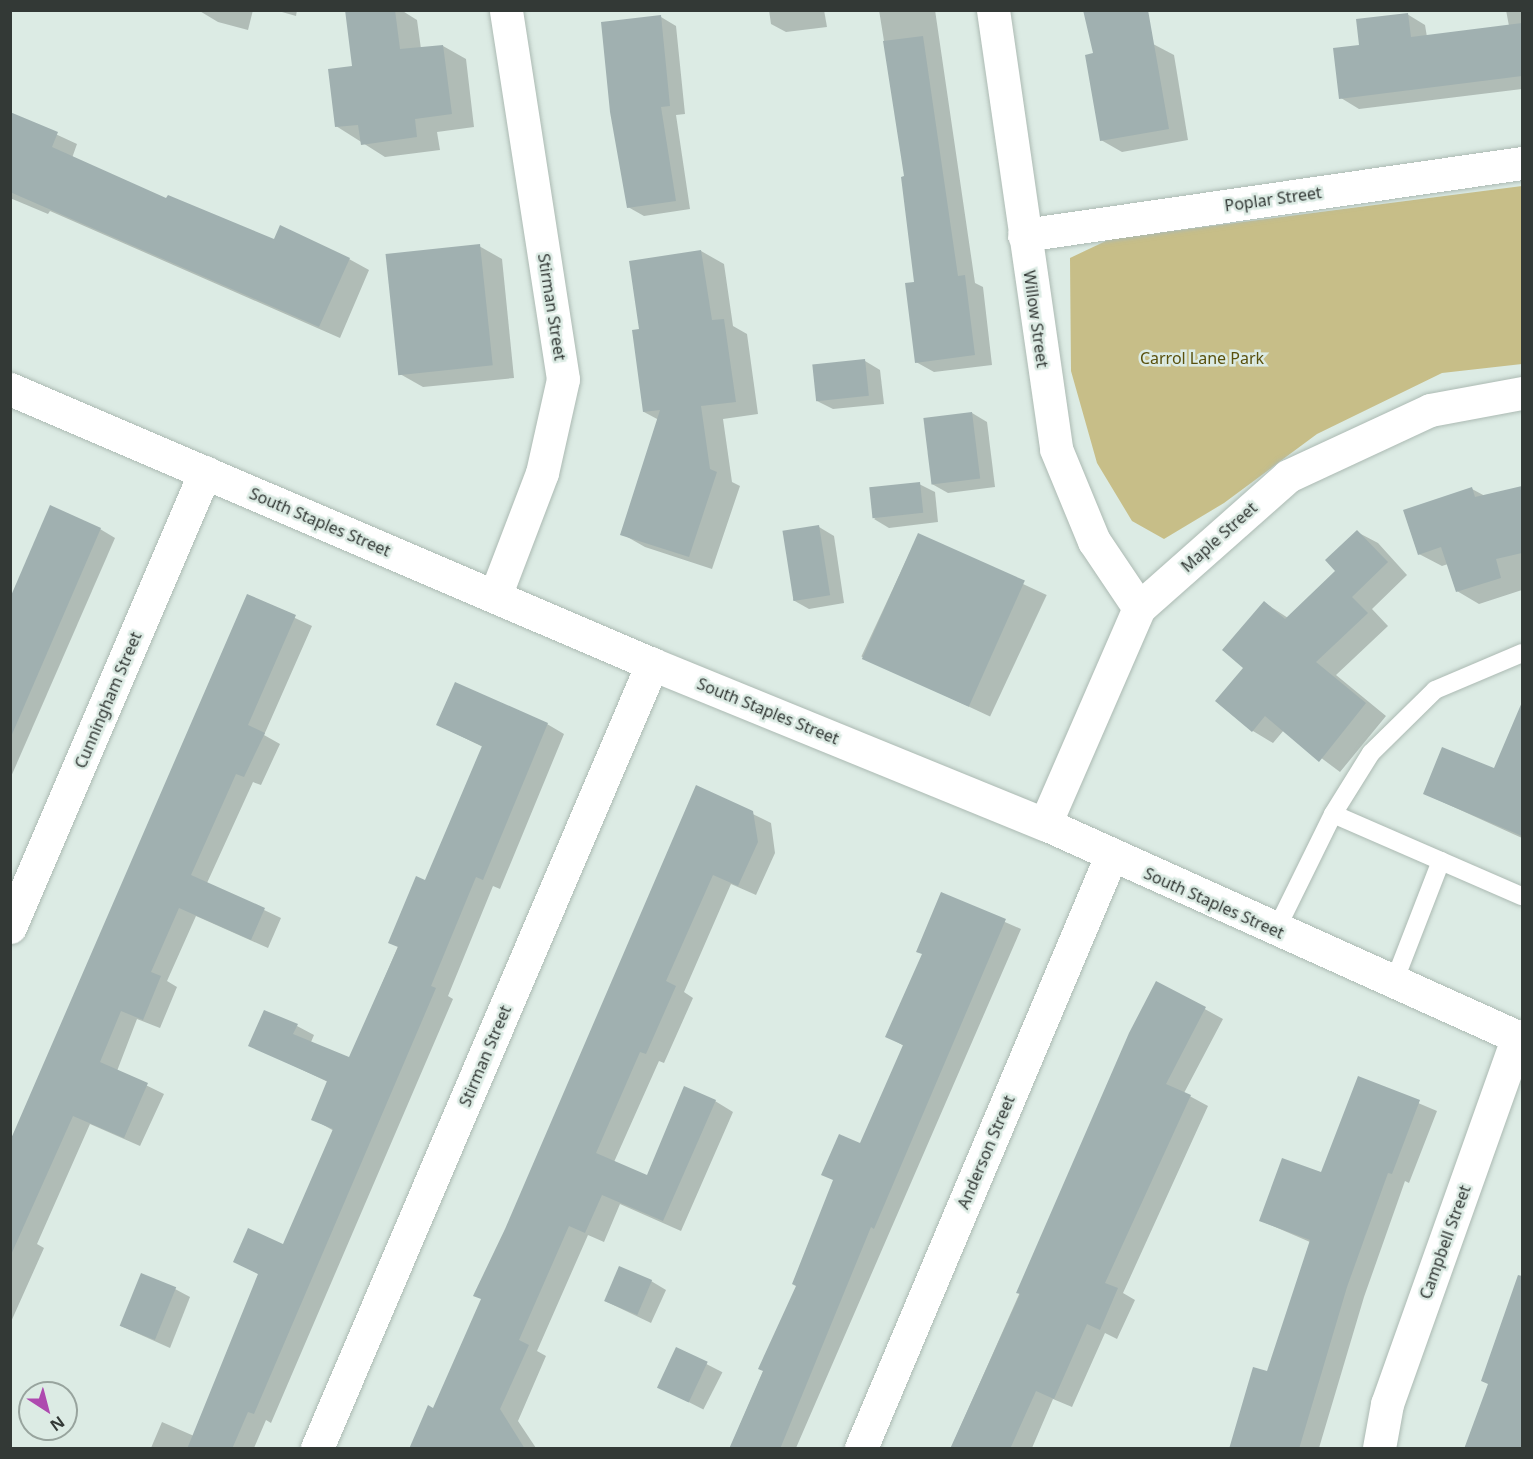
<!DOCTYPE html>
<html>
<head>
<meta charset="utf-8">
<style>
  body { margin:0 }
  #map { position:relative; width:1533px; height:1459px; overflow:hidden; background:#dcebe4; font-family:"Noto Sans",sans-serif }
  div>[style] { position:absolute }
  .green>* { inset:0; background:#c7be88 }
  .shadow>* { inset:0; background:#0003; transform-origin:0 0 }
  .building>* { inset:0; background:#a0b0b0; transform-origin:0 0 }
  .roads { filter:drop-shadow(0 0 2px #acbab3) drop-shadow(0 0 2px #acbab3) }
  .service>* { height:18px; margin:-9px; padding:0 9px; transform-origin:9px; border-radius:9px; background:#fff }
  .minor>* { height:33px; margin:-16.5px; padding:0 16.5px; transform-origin:16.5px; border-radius:16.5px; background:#fff }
  .primary>* { height:33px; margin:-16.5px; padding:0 16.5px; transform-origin:16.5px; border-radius:16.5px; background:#fff }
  span { translate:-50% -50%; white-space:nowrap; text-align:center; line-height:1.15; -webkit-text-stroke:5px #dcebe4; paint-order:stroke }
  .street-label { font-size:16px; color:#333936 }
  .park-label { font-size:16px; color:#59500d }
  .frame { position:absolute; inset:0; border:12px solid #333936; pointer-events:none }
  .north { position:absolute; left:18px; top:1381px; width:60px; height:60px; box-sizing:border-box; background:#dcebe4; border:2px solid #98a49e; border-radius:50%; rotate:144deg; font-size:16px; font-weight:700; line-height:24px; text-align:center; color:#333936 }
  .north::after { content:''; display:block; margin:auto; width:21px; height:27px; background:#ae4aaf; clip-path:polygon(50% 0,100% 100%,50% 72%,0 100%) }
</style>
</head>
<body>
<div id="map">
  <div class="green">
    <i style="clip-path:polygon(1522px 186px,1522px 364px,1442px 373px,1317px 434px,1224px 503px,1164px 539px,1132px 521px,1097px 463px,1071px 371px,1070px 258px,1110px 239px)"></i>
  </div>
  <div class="shadow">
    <i style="clip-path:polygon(198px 10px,253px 10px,248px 30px,218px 22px)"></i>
    <i style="clip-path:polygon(275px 10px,297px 10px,296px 16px)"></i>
    <i style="clip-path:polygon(363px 10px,401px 10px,417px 20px,421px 49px,443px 46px,466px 59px,474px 127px,437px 132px,440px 150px,385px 157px,336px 126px,354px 67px)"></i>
    <i style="clip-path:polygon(769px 10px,824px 10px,827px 27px,786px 32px,771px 24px)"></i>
    <i style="clip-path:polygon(879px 10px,935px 10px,975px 283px,983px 287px,992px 365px,934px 372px,916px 362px,915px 283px,906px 178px)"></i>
    <i style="clip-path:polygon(1506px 10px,1522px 10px,1522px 89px,1359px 109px,1341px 98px,1361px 46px,1407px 14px,1425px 25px,1427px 37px,1509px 26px)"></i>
    <i style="clip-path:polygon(661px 17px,676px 26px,685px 114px,676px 115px,690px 209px,644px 216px,628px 207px)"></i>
    <i style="clip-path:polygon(1153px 44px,1174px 55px,1188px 140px,1122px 152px,1101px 140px,1095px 54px)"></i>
    <i style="clip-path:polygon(10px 113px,77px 144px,72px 158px,167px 200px,275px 241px,349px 259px,369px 270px,340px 338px,50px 211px,48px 214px,10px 198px)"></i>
    <i style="clip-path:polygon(479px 246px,502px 259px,514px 378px,423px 387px,400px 374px)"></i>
    <i style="clip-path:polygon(701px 251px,724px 264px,733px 326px,747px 334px,758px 414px,723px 419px,732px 482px,740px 486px,712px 569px,645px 547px,622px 534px,659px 420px,644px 412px,641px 331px)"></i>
    <i style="clip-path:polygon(865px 361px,880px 370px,884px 404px,833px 409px,817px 401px)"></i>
    <i style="clip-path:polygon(972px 413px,987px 422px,995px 487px,948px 493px,932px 484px)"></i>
    <i style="clip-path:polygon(919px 484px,935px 492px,938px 522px,889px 528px,874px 519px)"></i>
    <i style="clip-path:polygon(1522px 487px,1522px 590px,1479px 604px,1457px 591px,1448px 564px,1442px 566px,1419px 554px,1472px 489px,1485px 496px)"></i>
    <i style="clip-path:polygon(819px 527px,834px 536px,844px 603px,809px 609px,793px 600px)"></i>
    <i style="clip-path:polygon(100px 529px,115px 538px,10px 779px,10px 603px)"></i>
    <i style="clip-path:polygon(1357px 532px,1378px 543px,1407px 575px,1372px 609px,1388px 626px,1336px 675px,1386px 716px,1340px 772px,1284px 730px,1273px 743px,1253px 731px,1245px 668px,1265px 603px,1288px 618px,1337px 571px)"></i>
    <i style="left:918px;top:535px;width:142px;height:134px;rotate:25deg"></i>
    <i style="clip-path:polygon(248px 596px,312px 626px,264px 735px,280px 744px,261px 785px,253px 782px,207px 883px,281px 918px,268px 948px,196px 916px,167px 981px,177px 987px,160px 1028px,137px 1019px,117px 1071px,164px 1094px,140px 1146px,90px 1124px,37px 1244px,44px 1248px,10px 1324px,10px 1151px)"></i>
    <i style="clip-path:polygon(547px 724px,564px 734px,500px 889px,493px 886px,448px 996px,453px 999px,271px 1423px,266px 1420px,254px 1448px,151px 1448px,162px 1422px,194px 1436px,260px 1275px,235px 1261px,283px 1246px,334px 1131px,313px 1119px,328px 1082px,250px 1045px,297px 1026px,314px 1035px,311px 1042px,350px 1059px,483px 747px,438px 725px)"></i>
    <i style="clip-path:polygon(1505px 747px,1522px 754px,1522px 838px,1425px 794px,1495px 770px)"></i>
    <i style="clip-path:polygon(697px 787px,771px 823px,775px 853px,756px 895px,731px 884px,684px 992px,693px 998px,664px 1063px,659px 1061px,614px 1162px,647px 1177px,715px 1101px,733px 1112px,681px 1231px,620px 1204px,604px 1242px,588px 1235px,537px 1351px,546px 1356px,518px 1421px,536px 1448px,411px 1448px,434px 1410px,482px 1300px,507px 1230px)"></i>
    <i style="clip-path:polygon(941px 894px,1021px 929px,796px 1448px,730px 1448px,904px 1046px,887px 1036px,923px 954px)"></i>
    <i style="clip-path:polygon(1157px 983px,1223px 1019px,1184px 1093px,1208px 1106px,1123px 1293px,1135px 1300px,1117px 1339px,1105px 1333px,1072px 1407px,1053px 1399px,1032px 1448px,951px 1448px)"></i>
    <i style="clip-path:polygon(1359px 1078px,1437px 1111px,1409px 1183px,1405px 1181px,1364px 1297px,1319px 1448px,1231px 1448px,1268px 1372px,1310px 1242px,1261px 1221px,1322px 1174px)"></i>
    <i style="clip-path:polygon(651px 1281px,666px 1290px,651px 1323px,605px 1301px)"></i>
    <i style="clip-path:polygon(1522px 1287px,1522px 1448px,1465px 1448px,1489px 1384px)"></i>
    <i style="clip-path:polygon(175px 1289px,190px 1297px,170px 1348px,121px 1326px)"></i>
    <i style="left:677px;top:1349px;width:51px;height:42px;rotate:27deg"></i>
  </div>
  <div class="building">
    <i style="clip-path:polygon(345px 10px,395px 10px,400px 49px,443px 45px,452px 114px,415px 119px,417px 137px,361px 145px,358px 125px,335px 127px,328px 69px,352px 66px)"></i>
    <i style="clip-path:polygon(1083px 10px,1148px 10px,1169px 129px,1100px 141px,1085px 55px,1093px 53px)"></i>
    <i style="clip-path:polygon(1408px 13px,1411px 37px,1522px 23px,1522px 76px,1339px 99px,1333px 48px,1359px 45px,1356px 19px)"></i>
    <i style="clip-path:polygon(661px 15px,670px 106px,661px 107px,676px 201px,627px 208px,610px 112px,601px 22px)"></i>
    <i style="clip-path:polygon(923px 36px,958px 276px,965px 275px,975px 355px,915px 363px,905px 283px,914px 282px,901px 177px,904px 176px,883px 41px)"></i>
    <i style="clip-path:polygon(10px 112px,58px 132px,52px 147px,166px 198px,168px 195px,274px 239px,280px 225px,350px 258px,319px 327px,10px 192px)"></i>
    <i style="left:480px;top:244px;width:122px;height:95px;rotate:84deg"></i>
    <i style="clip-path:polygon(701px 250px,712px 320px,724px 319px,736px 402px,701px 406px,710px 469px,717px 472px,689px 557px,620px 535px,660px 410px,643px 412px,632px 330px,639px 329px,629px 261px)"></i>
    <i style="left:865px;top:359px;width:37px;height:53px;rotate:84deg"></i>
    <i style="left:972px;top:412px;width:67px;height:49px;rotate:83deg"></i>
    <i style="left:920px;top:482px;width:31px;height:51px;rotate:84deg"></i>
    <i style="clip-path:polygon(1522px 486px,1522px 553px,1496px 559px,1501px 578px,1456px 592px,1441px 547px,1418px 555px,1403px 510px,1472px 487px,1475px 497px)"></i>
    <i style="clip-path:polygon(50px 505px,101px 528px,10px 739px,10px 598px)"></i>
    <i style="left:819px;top:525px;width:71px;height:37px;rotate:81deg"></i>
    <i style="clip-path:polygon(1357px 530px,1388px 562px,1352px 597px,1368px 613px,1316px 662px,1366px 703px,1319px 762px,1265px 716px,1252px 732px,1215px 701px,1243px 668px,1222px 650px,1264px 601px,1285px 619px,1335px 571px,1325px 560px)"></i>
    <i style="left:918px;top:533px;width:117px;height:138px;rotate:24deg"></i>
    <i style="clip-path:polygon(247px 594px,296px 615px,248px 725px,265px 733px,244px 777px,236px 774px,191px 875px,265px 908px,251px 940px,179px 908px,151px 972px,161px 976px,143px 1020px,121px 1011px,100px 1062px,148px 1083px,124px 1138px,73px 1116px,10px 1257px,10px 1141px)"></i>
    <i style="clip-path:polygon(455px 682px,548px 723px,483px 880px,476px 877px,431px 986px,436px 988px,254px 1414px,248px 1412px,232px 1449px,187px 1449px,258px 1274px,233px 1262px,248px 1228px,283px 1244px,333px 1129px,311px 1120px,327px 1081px,248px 1046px,264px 1010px,298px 1024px,293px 1034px,349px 1057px,398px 947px,388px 943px,416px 876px,425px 880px,482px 746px,436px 725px)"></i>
    <i style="clip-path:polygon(1522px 702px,1522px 836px,1423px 794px,1442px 747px,1494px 768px)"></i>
    <i style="clip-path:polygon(696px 785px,753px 811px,758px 842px,738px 886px,713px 875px,666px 981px,676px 986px,646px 1054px,640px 1052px,596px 1153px,647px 1175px,684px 1086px,716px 1100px,699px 1139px,663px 1221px,602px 1195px,585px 1233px,569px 1226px,519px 1340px,529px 1345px,500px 1409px,525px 1449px,409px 1449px,428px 1405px,433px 1408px,481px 1299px,473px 1296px,505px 1229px)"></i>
    <i style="clip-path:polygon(941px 892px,1006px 919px,874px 1229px,871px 1227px,780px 1449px,729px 1449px,763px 1371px,758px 1369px,796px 1286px,792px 1284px,833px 1180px,821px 1175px,839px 1134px,860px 1143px,903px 1045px,885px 1037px,922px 954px,916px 952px)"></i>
    <i style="clip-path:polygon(1156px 981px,1206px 1007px,1166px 1084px,1191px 1095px,1105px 1283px,1118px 1288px,1100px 1330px,1087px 1324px,1054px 1399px,1036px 1391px,1010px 1449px,950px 1449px,1020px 1294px,1016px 1293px,1129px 1033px)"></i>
    <i style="clip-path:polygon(1358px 1076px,1420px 1100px,1392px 1174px,1388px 1173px,1347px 1287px,1299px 1449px,1229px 1449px,1253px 1367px,1267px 1371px,1310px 1240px,1259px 1221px,1282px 1158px,1321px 1172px)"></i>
    <i style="left:619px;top:1266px;width:36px;height:38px;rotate:23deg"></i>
    <i style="left:141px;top:1273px;width:38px;height:57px;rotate:22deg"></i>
    <i style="clip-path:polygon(1518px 1275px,1522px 1276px,1522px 1449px,1464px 1449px,1488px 1384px,1481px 1381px)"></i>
    <i style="left:676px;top:1347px;width:35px;height:45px;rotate:25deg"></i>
  </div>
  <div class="roads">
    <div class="service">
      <i style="left:1333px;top:814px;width:206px;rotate:23.5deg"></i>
      <i style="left:1276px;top:930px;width:129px;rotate:-63.8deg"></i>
      <i style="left:1333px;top:814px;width:72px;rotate:-58.1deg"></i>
      <i style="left:1371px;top:753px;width:90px;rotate:-44.5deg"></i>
      <i style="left:1435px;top:690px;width:95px;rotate:-23deg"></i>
      <i style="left:1394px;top:982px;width:130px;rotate:-68.8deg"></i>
    </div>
    <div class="minor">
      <i style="left:993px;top:10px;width:443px;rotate:81.8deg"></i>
      <i style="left:1056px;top:449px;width:100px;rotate:67.6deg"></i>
      <i style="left:1094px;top:541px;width:81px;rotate:56.1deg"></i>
      <i style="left:1024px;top:235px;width:503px;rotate:-8.23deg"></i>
      <i style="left:495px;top:596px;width:132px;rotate:-69.1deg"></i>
      <i style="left:542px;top:473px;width:96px;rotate:-77.4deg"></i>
      <i style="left:563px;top:379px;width:373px;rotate:-98.8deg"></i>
      <i style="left:1045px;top:824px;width:236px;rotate:-66.5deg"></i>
      <i style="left:1139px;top:608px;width:199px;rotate:-41.5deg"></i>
      <i style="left:1288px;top:476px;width:157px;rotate:-24.9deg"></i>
      <i style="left:1430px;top:410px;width:94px;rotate:-10.5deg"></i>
      <i style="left:10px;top:927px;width:495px;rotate:-66.8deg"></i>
      <i style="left:317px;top:1448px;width:853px;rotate:-66.86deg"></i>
      <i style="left:861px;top:1448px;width:643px;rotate:-67.11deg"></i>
      <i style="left:1379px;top:1448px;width:45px;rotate:-79.7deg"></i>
      <i style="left:1387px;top:1404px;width:390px;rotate:-70.4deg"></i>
    </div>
    <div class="primary">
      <i style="left:10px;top:389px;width:698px;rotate:23.19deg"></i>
      <i style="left:652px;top:664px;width:424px;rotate:22.2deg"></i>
      <i style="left:1045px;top:824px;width:523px;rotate:24.26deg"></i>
    </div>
  </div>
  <div class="street-label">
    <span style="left:1273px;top:199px;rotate:-8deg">Poplar Street</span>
    <span style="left:552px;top:307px;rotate:81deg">Stirman Street</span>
    <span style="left:1036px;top:319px;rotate:82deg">Willow Street</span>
    <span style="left:320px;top:522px;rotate:23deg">South Staples Street</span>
    <span style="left:1219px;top:537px;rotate:-42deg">Maple Street</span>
    <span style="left:108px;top:700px;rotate:-67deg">Cunningham Street</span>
    <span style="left:768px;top:711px;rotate:22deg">South Staples Street</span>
    <span style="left:1214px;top:903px;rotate:24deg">South Staples Street</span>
    <span style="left:485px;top:1056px;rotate:-67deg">Stirman Street</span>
    <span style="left:986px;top:1152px;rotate:-67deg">Anderson Street</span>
    <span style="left:1445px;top:1242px;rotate:-70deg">Campbell Street</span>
  </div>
  <div class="park-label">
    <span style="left:1202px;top:358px">Carrol Lane Park</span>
  </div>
  <div class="frame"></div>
  <div class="north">N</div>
</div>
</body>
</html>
